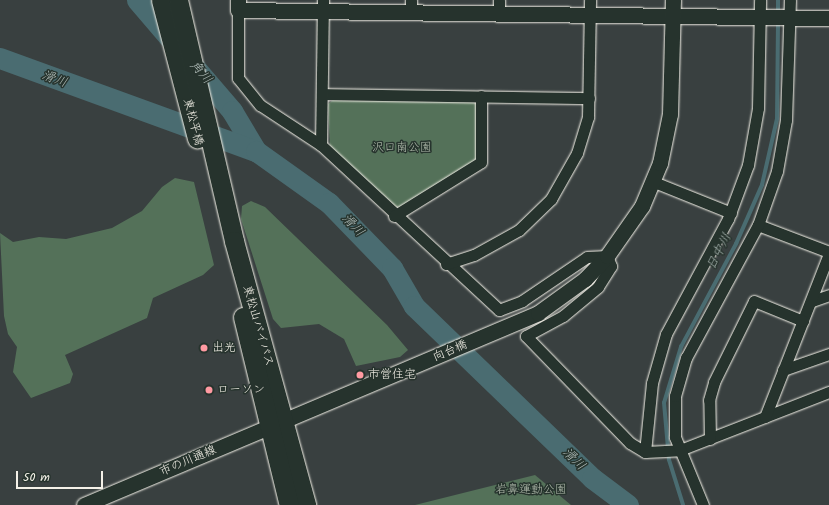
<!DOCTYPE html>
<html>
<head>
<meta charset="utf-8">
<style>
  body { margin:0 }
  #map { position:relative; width:829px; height:505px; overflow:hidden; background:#394040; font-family:Kalam,"Klee One",sans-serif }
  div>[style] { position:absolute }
  .green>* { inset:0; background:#547159 }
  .stream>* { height:3.5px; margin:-1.75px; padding:0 1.75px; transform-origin:1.75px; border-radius:1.75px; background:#4a6c71 }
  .river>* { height:21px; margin:-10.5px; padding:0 10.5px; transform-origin:10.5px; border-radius:10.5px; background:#4a6c71 }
  .roads { filter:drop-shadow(0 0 1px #f4f1e8) drop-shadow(0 0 1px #f4f1e8) }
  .street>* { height:11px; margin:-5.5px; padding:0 5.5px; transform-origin:5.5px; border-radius:5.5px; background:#26332d }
  .secondary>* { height:15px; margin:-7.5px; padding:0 7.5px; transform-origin:7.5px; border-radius:7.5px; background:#26332d }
  .highway>* { height:19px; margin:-9.5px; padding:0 9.5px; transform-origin:9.5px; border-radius:9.5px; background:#26332d }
  .dots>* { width:11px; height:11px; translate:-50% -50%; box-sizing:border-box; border:2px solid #26332d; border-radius:50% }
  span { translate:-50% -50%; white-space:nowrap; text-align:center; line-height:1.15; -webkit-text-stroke:3px #26332d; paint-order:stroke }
  .street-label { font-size:12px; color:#f4f1e8 }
  .park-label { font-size:12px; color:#b4beaf }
  .poi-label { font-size:12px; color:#f4f1e8 }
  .left { translate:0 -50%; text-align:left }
  .water-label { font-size:13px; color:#b0bcb8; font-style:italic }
  .scale { position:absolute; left:16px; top:471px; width:87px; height:18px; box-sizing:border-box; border:2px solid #f4f1e8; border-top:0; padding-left:5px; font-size:12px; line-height:14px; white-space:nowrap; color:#f4f1e8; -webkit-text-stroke:3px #26332d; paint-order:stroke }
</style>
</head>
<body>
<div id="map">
  <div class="green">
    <i style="clip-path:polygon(333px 100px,473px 101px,478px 106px,478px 156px,475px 162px,400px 208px,393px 207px,330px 146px,328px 104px)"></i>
    <i style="clip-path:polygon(175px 178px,194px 182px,214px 265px,203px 275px,153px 298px,147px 318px,65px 355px,73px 374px,70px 383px,31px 398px,13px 372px,17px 347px,8px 334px,4px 316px,0 233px,13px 242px,39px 237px,66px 239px,112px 228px,142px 211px,162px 187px)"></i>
    <i style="clip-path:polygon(251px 201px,265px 207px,387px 325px,408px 350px,400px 357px,356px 366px,344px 339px,319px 324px,281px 328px,273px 319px,241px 219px,242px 206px)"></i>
    <i style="clip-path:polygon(535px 475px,571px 505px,415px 505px)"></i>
  </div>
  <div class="stream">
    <i style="left:778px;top:13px;width:13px;rotate:-90deg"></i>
    <i style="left:683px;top:505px;width:47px;rotate:-107.3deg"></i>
    <i style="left:669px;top:460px;width:57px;rotate:-95deg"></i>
    <i style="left:664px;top:403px;width:59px;rotate:-73.1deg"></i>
    <i style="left:681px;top:347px;width:117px;rotate:-61.9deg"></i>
    <i style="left:736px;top:244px;width:64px;rotate:-66.2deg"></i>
    <i style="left:762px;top:185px;width:68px;rotate:-77.2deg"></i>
    <i style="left:777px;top:119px;width:98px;rotate:-89.4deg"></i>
  </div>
  <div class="river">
    <i style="left:137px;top:0;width:146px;rotate:49.4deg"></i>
    <i style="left:232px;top:111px;width:47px;rotate:59deg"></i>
    <i style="left:0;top:58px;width:272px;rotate:20deg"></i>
    <i style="left:256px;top:151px;width:90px;rotate:35.5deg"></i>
    <i style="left:329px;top:203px;width:91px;rotate:45.9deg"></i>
    <i style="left:392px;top:268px;width:44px;rotate:59.9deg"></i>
    <i style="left:414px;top:306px;width:248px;rotate:44deg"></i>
    <i style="left:592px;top:478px;width:45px;rotate:36.9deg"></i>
  </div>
  <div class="roads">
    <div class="street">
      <i style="left:238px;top:10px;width:68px;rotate:90deg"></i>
      <i style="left:238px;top:78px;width:35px;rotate:51deg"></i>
      <i style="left:260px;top:105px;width:73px;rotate:33.3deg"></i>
      <i style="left:321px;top:145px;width:243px;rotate:42.8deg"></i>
      <i style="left:499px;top:310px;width:25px;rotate:-21deg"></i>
      <i style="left:522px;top:301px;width:78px;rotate:-34.1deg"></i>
      <i style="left:587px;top:257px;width:20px;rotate:-3deg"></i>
      <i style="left:607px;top:256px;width:11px;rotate:68deg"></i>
      <i style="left:611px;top:266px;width:25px;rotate:122deg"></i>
      <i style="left:598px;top:287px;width:45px;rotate:140.4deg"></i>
      <i style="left:563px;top:316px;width:42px;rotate:151.6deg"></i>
      <i style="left:526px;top:336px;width:149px;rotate:45.8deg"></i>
      <i style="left:630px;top:443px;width:17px;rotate:31deg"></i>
      <i style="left:645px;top:452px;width:35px;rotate:-3deg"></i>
      <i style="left:680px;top:450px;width:160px;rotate:-21.3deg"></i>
      <i style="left:411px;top:12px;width:12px;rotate:-90deg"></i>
      <i style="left:499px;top:14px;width:14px;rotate:-90deg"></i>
      <i style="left:322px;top:94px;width:267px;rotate:0.9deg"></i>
      <i style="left:321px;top:145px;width:145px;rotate:-89.2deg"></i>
      <i style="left:654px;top:182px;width:83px;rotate:21.9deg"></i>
      <i style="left:394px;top:216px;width:102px;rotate:-31.8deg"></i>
      <i style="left:481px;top:162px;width:66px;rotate:-90deg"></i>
      <i style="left:758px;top:225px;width:76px;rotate:20.8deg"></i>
      <i style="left:446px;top:264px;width:29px;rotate:-18deg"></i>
      <i style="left:474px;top:255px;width:51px;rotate:-29.1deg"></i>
      <i style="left:519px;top:230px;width:45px;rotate:-44.1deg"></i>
      <i style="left:551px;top:199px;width:53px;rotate:-60.5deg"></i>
      <i style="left:577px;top:153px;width:38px;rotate:-73deg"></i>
      <i style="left:588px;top:117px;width:117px;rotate:-89deg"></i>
      <i style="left:812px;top:301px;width:18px;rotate:-19deg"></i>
      <i style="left:783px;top:370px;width:49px;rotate:-19.2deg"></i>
      <i style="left:765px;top:417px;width:175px;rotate:-68.6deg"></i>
      <i style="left:710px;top:439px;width:39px;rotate:-91deg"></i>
      <i style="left:709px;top:400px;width:19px;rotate:-74deg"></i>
      <i style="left:714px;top:382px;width:90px;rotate:-63.7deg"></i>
      <i style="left:754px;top:301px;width:53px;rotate:22.2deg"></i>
      <i style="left:645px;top:452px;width:69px;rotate:-84.2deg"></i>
      <i style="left:652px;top:383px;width:51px;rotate:-74.1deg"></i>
      <i style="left:666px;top:334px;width:131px;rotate:-61.7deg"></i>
      <i style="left:728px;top:219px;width:58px;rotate:-69.7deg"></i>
      <i style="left:748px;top:165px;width:58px;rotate:-80deg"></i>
      <i style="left:758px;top:108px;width:108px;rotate:-88.9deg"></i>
      <i style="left:703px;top:505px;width:74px;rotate:-112.4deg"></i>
      <i style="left:675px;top:437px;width:41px;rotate:-90deg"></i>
      <i style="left:675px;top:396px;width:40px;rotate:-74deg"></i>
      <i style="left:686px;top:358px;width:151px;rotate:-61.6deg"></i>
      <i style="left:758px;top:225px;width:57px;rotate:-70.6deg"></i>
      <i style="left:777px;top:171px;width:52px;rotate:-80deg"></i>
      <i style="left:786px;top:120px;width:120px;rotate:-88.1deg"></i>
    </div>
    <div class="secondary">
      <i style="left:238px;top:0;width:10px;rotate:90deg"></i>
      <i style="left:238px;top:10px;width:591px;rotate:0.78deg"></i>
      <i style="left:84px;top:505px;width:493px;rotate:-22.9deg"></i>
      <i style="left:538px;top:313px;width:58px;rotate:-35.9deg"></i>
      <i style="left:585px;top:279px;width:32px;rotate:-46deg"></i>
      <i style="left:607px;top:256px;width:61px;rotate:-55deg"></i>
      <i style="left:642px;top:206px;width:47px;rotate:-67.3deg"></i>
      <i style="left:660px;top:163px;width:50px;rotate:-78.5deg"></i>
      <i style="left:670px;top:114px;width:114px;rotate:-88.5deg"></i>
    </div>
    <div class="highway">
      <i style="left:161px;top:0;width:143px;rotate:75.4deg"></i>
      <i style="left:178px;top:0;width:247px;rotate:76.9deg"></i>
      <i style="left:234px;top:241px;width:274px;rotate:74.7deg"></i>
      <i style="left:243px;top:317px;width:194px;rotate:76.3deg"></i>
    </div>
  </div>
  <div class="dots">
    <i style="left:204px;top:348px;background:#ff9aa2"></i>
    <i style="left:360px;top:375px;background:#ff9aa2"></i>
    <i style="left:209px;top:390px;background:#ff9aa2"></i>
  </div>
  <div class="street-label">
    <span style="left:193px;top:122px;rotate:75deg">東松平橋</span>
    <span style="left:258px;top:326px;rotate:74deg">東松山バイパス</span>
    <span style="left:450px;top:351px;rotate:-23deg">向台橋</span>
    <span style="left:188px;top:461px;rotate:-23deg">市の川通線</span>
  </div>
  <div class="park-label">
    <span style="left:402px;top:148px">沢口南公園</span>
    <span style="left:531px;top:490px">岩鼻運動公園</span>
  </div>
  <div class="poi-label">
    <span class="left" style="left:212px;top:348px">出光</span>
    <span class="left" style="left:368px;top:375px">市営住宅</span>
    <span class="left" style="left:217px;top:390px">ローソン</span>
  </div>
  <div class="water-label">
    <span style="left:200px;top:73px;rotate:49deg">角川</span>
    <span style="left:54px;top:80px;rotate:20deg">滑川</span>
    <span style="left:352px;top:226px;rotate:46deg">滑川</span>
    <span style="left:720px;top:252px;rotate:-63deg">日中川</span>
    <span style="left:573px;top:460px;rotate:44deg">滑川</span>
  </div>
  <div class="scale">50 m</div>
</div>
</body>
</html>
